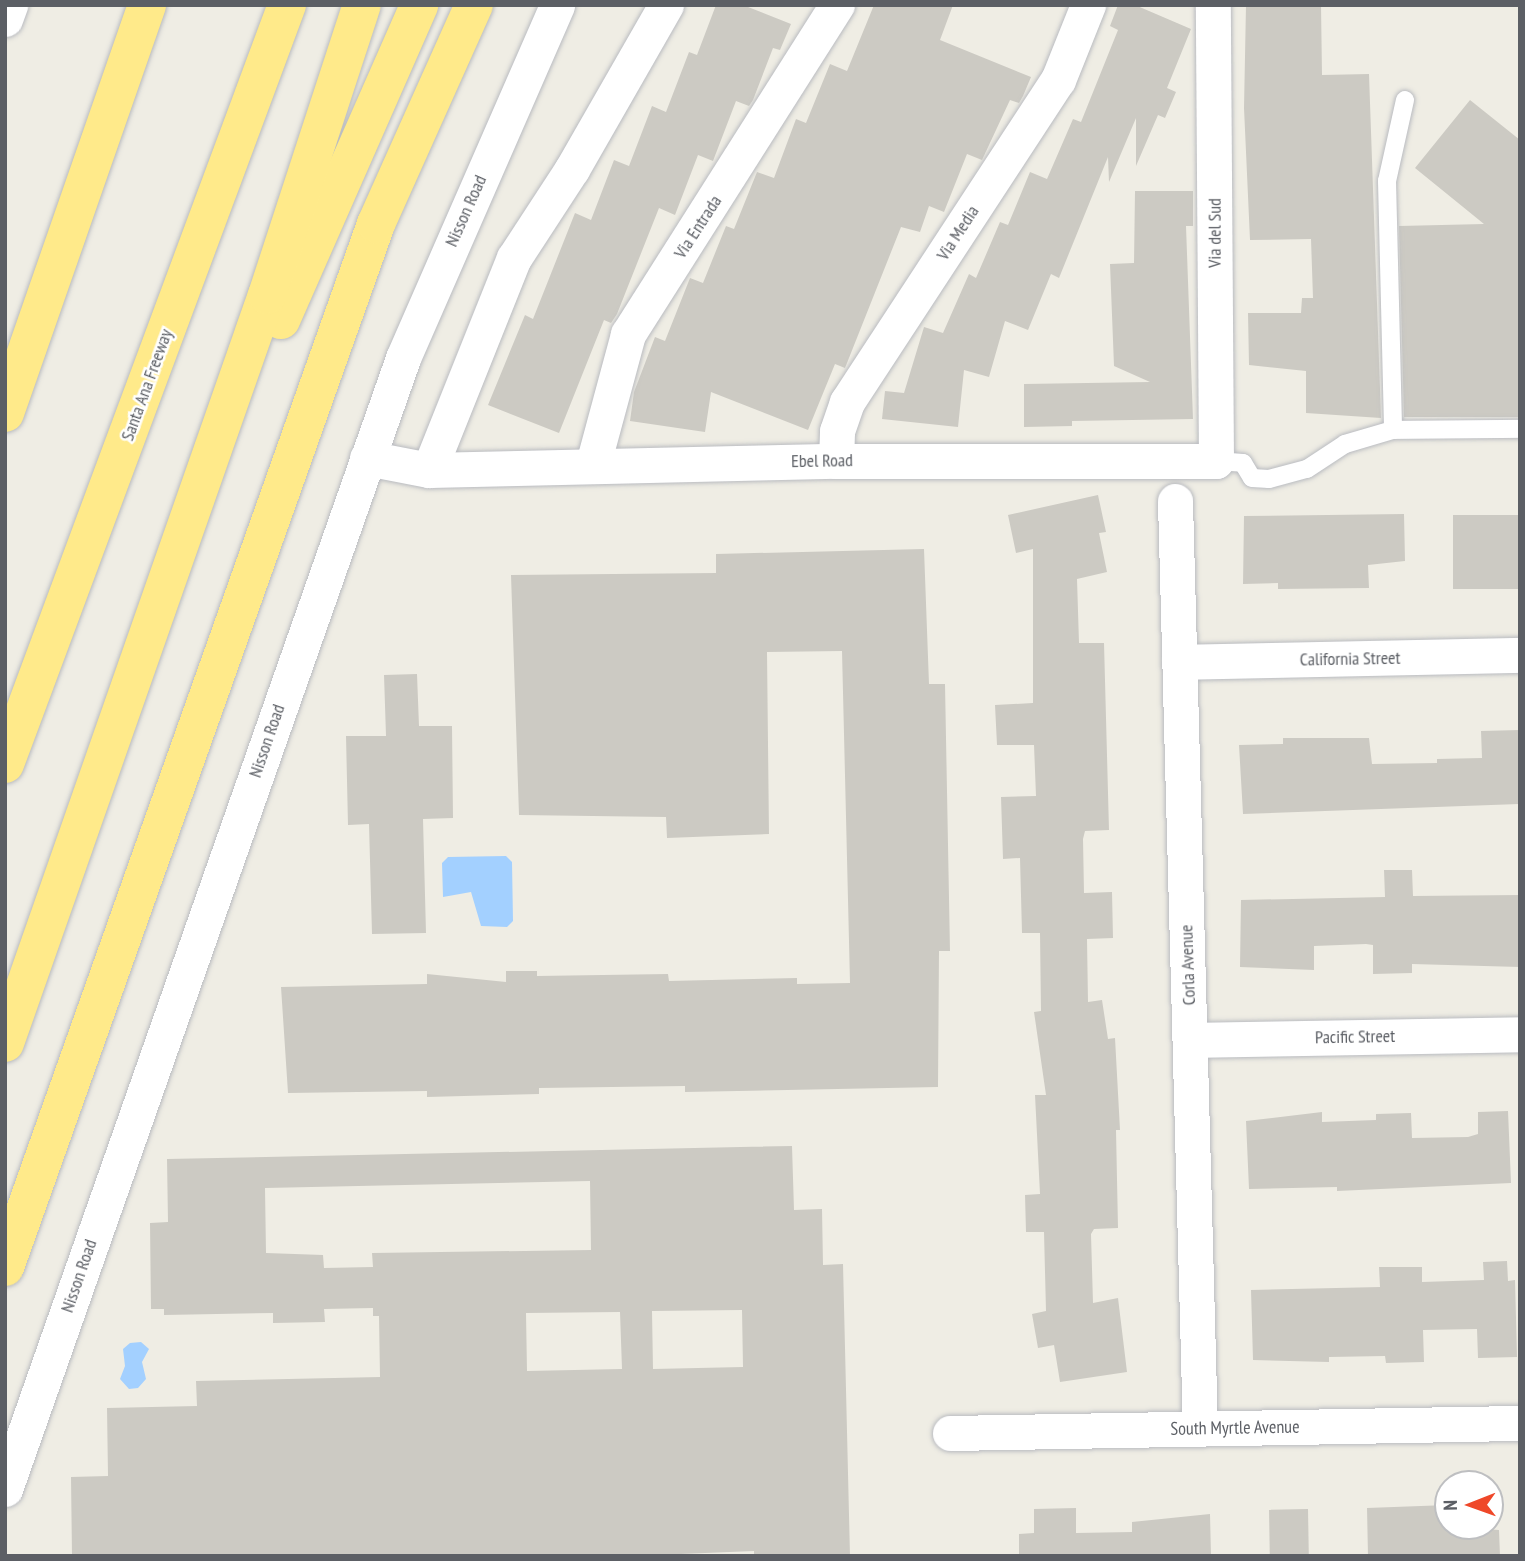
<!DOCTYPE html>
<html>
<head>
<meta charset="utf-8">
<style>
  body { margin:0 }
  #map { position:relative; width:1525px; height:1561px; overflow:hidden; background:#efede4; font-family:"PT Sans Narrow",sans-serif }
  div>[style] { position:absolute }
  .water>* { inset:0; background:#a3d0ff }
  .building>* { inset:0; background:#cccac3; transform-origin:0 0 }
  .roads { filter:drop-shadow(0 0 2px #b9bbc0) drop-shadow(0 0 2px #b9bbc0) }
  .lane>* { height:18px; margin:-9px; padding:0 9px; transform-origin:9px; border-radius:9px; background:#fff }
  .street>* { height:35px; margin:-17.5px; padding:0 17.5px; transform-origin:17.5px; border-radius:17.5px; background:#fff }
  .highway>* { height:38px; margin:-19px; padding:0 19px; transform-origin:19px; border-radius:19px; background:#ffea8a }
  span { translate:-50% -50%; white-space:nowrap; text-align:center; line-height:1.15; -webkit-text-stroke:5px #fff; paint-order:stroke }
  .street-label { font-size:18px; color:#5c5f65 }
  .frame { position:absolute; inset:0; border:7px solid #5c5f65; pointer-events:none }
  .north { position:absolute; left:1434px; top:1470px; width:70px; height:70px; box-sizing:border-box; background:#fff; border:2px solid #bebfc1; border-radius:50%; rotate:269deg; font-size:19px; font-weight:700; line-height:28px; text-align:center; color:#5c5f65 }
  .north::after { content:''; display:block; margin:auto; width:24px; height:32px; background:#ef4829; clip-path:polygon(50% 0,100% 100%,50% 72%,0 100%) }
</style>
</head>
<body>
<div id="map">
  <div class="water">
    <i style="clip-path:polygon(506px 856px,512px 862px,513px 921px,507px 927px,481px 926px,471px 892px,443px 897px,442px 863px,448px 857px)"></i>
    <i style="clip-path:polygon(130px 1343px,141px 1342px,149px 1349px,142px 1362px,146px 1379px,138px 1388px,129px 1389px,120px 1379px,125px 1366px,123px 1349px)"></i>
  </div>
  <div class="building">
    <i style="clip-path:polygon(716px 5px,743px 5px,791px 24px,780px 50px,773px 48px,753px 100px,749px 106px,736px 101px,713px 161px,698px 155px,675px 215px,659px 208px,617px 314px,611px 323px,604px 320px,559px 433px,488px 405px,525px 315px,533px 319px,575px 213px,591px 220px,614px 160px,629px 166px,652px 106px,666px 112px,689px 52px,697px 55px)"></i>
    <i style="clip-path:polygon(874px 5px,953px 5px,940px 40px,1031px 77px,1023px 96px,1019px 103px,1010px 100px,982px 160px,967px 154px,944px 212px,929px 206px,920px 232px,901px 227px,845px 368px,835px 364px,808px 430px,711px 392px,705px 432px,630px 421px,634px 392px,655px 337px,665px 341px,690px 278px,703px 283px,726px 226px,734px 229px,757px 172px,774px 178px,796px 119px,806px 123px,830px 64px,847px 71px)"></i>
    <i style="clip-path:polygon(1118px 5px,1135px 5px,1191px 29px,1167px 88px,1176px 92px,1165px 118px,1158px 115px,1136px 166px,1136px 118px,1109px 182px,1108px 157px,1059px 278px,1051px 274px,1028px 330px,1005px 321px,989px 377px,964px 370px,958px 427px,882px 419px,885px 391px,904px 393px,924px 327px,943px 333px,969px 274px,976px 278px,1000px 222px,1008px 225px,1030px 172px,1047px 179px,1073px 119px,1081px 122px,1118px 30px,1110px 26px)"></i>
    <i style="clip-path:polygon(1246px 5px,1321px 5px,1322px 75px,1369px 74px,1381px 418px,1306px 413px,1306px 371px,1249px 365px,1248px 313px,1301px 313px,1302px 298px,1313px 298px,1311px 239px,1250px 240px,1244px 108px)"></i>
    <i style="clip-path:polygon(1470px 100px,1520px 140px,1520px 417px,1404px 417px,1399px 226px,1484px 224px,1415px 168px)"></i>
    <i style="clip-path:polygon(1135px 191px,1193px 191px,1193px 226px,1186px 226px,1193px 419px,1072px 421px,1072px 426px,1024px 427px,1024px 384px,1150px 382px,1114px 366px,1110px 264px,1134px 263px)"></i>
    <i style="clip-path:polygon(1098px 495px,1106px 532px,1099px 533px,1107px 572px,1077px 579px,1079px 643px,1104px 643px,1109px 830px,1085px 831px,1083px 839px,1084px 893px,1112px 892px,1113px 938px,1087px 939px,1088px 1002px,1102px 1000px,1108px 1039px,1115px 1038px,1120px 1130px,1116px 1130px,1118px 1228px,1094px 1229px,1091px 1234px,1093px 1303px,1118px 1298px,1127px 1372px,1060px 1382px,1054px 1345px,1038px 1348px,1032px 1314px,1046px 1311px,1044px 1232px,1026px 1232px,1025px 1195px,1040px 1194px,1035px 1095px,1046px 1095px,1034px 1012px,1041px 1011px,1040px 933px,1022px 933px,1020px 858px,1003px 859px,1001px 797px,1036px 796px,1034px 745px,997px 745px,995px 705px,1033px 703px,1033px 549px,1016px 553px,1008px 515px)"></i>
    <i style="clip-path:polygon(1404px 514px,1405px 561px,1368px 565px,1369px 588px,1278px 589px,1278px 583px,1243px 584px,1244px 516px)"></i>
    <i style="left:1520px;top:515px;width:74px;height:67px;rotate:90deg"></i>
    <i style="clip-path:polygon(924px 549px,929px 684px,945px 684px,950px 951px,939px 951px,938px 1087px,685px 1092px,685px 1086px,539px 1088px,539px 1094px,427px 1097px,427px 1091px,288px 1093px,281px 987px,427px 984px,427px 974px,506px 982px,506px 971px,537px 971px,537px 976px,668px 974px,669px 981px,797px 978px,797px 984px,850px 983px,842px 651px,767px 652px,769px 834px,667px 838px,666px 817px,519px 815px,511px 575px,716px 573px,716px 554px)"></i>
    <i style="clip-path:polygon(417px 674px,419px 726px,452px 726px,453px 818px,423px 819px,426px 933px,372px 934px,369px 824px,348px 825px,346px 736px,386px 736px,384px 675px)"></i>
    <i style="clip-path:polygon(1520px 730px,1519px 804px,1243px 814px,1239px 745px,1283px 744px,1283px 738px,1369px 738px,1372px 764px,1437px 763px,1437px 759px,1482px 758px,1481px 731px)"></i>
    <i style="clip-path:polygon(1384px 870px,1412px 870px,1413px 896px,1520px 895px,1520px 967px,1412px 964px,1412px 973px,1373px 974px,1373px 945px,1366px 944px,1314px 946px,1314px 970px,1240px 967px,1241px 900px,1385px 897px)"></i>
    <i style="clip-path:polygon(1508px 1111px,1511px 1183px,1337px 1191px,1337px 1187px,1249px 1189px,1246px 1121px,1322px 1112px,1322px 1122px,1376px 1120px,1376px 1114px,1411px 1113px,1412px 1138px,1468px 1137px,1478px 1134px,1478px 1112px)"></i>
    <i style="clip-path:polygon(evenodd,792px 1146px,794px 1210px,822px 1209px,823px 1265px,843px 1264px,850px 1556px,754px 1556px,754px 1551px,632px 1556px,72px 1556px,71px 1477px,108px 1476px,107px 1408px,197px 1406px,196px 1381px,380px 1377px,379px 1316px,373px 1316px,373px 1308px,324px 1309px,325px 1322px,273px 1323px,273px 1313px,164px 1315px,164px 1309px,151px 1309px,150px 1223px,168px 1222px,167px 1159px,792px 1146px,590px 1181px,591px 1250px,372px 1253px,373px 1267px,324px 1268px,323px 1255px,266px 1253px,265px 1188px,590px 1181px,792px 1146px,742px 1310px,743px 1367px,653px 1369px,652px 1311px,742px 1310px,792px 1146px,620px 1312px,622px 1369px,527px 1371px,526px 1313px,620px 1312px)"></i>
    <i style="clip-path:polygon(1507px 1261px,1508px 1281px,1515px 1280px,1517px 1357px,1478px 1358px,1477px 1329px,1423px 1330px,1424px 1362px,1386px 1363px,1385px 1356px,1329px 1357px,1329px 1362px,1253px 1360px,1251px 1290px,1380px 1287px,1379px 1267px,1422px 1267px,1422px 1282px,1484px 1280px,1483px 1262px)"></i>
    <i style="clip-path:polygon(1448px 1505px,1449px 1527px,1499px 1530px,1500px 1556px,1368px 1556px,1367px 1508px)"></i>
    <i style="clip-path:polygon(1076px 1508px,1076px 1533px,1132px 1532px,1132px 1522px,1210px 1514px,1211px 1556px,1019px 1556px,1019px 1534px,1034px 1533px,1034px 1509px)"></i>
    <i style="left:1308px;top:1509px;width:47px;height:39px;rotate:89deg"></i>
  </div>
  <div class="roads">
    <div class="lane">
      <i style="left:1405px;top:100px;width:83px;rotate:102.5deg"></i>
      <i style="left:1387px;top:181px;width:249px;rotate:88.6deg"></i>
      <i style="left:1393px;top:430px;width:127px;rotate:-0.5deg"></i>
      <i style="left:1216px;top:461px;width:27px;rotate:4deg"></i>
      <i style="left:1243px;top:463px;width:17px;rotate:59deg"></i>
      <i style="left:1252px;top:478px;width:17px;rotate:3deg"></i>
      <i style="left:1269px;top:479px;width:39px;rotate:-15deg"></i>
      <i style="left:1307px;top:469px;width:45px;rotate:-33.3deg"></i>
      <i style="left:1345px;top:444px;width:50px;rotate:-16.3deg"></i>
    </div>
    <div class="street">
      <i style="left:5px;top:19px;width:15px;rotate:-70deg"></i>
      <i style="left:367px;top:458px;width:63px;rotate:11deg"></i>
      <i style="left:429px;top:470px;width:407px;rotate:-1.3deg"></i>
      <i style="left:836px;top:461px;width:380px"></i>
      <i style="left:1216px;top:461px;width:456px;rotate:-90.4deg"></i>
      <i style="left:836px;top:461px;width:30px;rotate:-88deg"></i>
      <i style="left:837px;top:431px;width:31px;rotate:-71deg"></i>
      <i style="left:847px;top:402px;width:385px;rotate:-56.8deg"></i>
      <i style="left:1058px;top:80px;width:81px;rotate:-68.2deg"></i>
      <i style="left:593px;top:464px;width:135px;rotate:-74.9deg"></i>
      <i style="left:628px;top:334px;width:390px;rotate:-57.6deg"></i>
      <i style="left:429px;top:470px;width:228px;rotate:-68.2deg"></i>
      <i style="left:514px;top:258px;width:106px;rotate:-56.9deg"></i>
      <i style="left:572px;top:169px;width:189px;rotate:-60.2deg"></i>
      <i style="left:1175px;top:501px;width:928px;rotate:88.46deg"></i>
      <i style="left:1179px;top:662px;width:341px;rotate:-1.2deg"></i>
      <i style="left:1190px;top:1040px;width:330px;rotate:-1deg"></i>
      <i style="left:950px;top:1433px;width:570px;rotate:-1.01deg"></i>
      <i style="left:5px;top:1489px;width:1199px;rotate:-70.61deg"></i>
      <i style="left:403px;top:358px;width:385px;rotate:-66.4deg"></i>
    </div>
    <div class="highway">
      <i style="left:281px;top:320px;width:344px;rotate:-66.3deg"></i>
      <i style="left:5px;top:413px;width:432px;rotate:-70.8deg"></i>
      <i style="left:5px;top:764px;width:810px;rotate:-69.62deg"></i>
      <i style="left:5px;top:1043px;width:793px;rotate:-70.7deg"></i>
      <i style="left:267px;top:295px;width:305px;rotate:-71.9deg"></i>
      <i style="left:5px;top:1267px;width:1107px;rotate:-70.42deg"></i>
      <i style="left:376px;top:224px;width:240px;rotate:-65.9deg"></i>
    </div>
  </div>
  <div class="street-label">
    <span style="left:466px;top:211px;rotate:-66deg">Nisson Road</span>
    <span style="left:698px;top:227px;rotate:-57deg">Via Entrada</span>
    <span style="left:958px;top:233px;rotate:-57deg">Via Media</span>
    <span style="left:1215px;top:233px;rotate:-90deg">Via del Sud</span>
    <span style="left:147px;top:385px;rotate:-70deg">Santa Ana Freeway</span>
    <span style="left:822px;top:461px;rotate:-1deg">Ebel Road</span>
    <span style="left:1350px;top:659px;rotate:-1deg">California Street</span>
    <span style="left:267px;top:741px;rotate:-71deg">Nisson Road</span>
    <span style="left:1188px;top:965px;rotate:-92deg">Corla Avenue</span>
    <span style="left:1355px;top:1037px;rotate:-1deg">Pacific Street</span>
    <span style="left:79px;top:1276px;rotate:-71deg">Nisson Road</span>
    <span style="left:1235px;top:1428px;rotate:-1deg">South Myrtle Avenue</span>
  </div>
  <div class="frame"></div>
  <div class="north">N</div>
</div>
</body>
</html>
